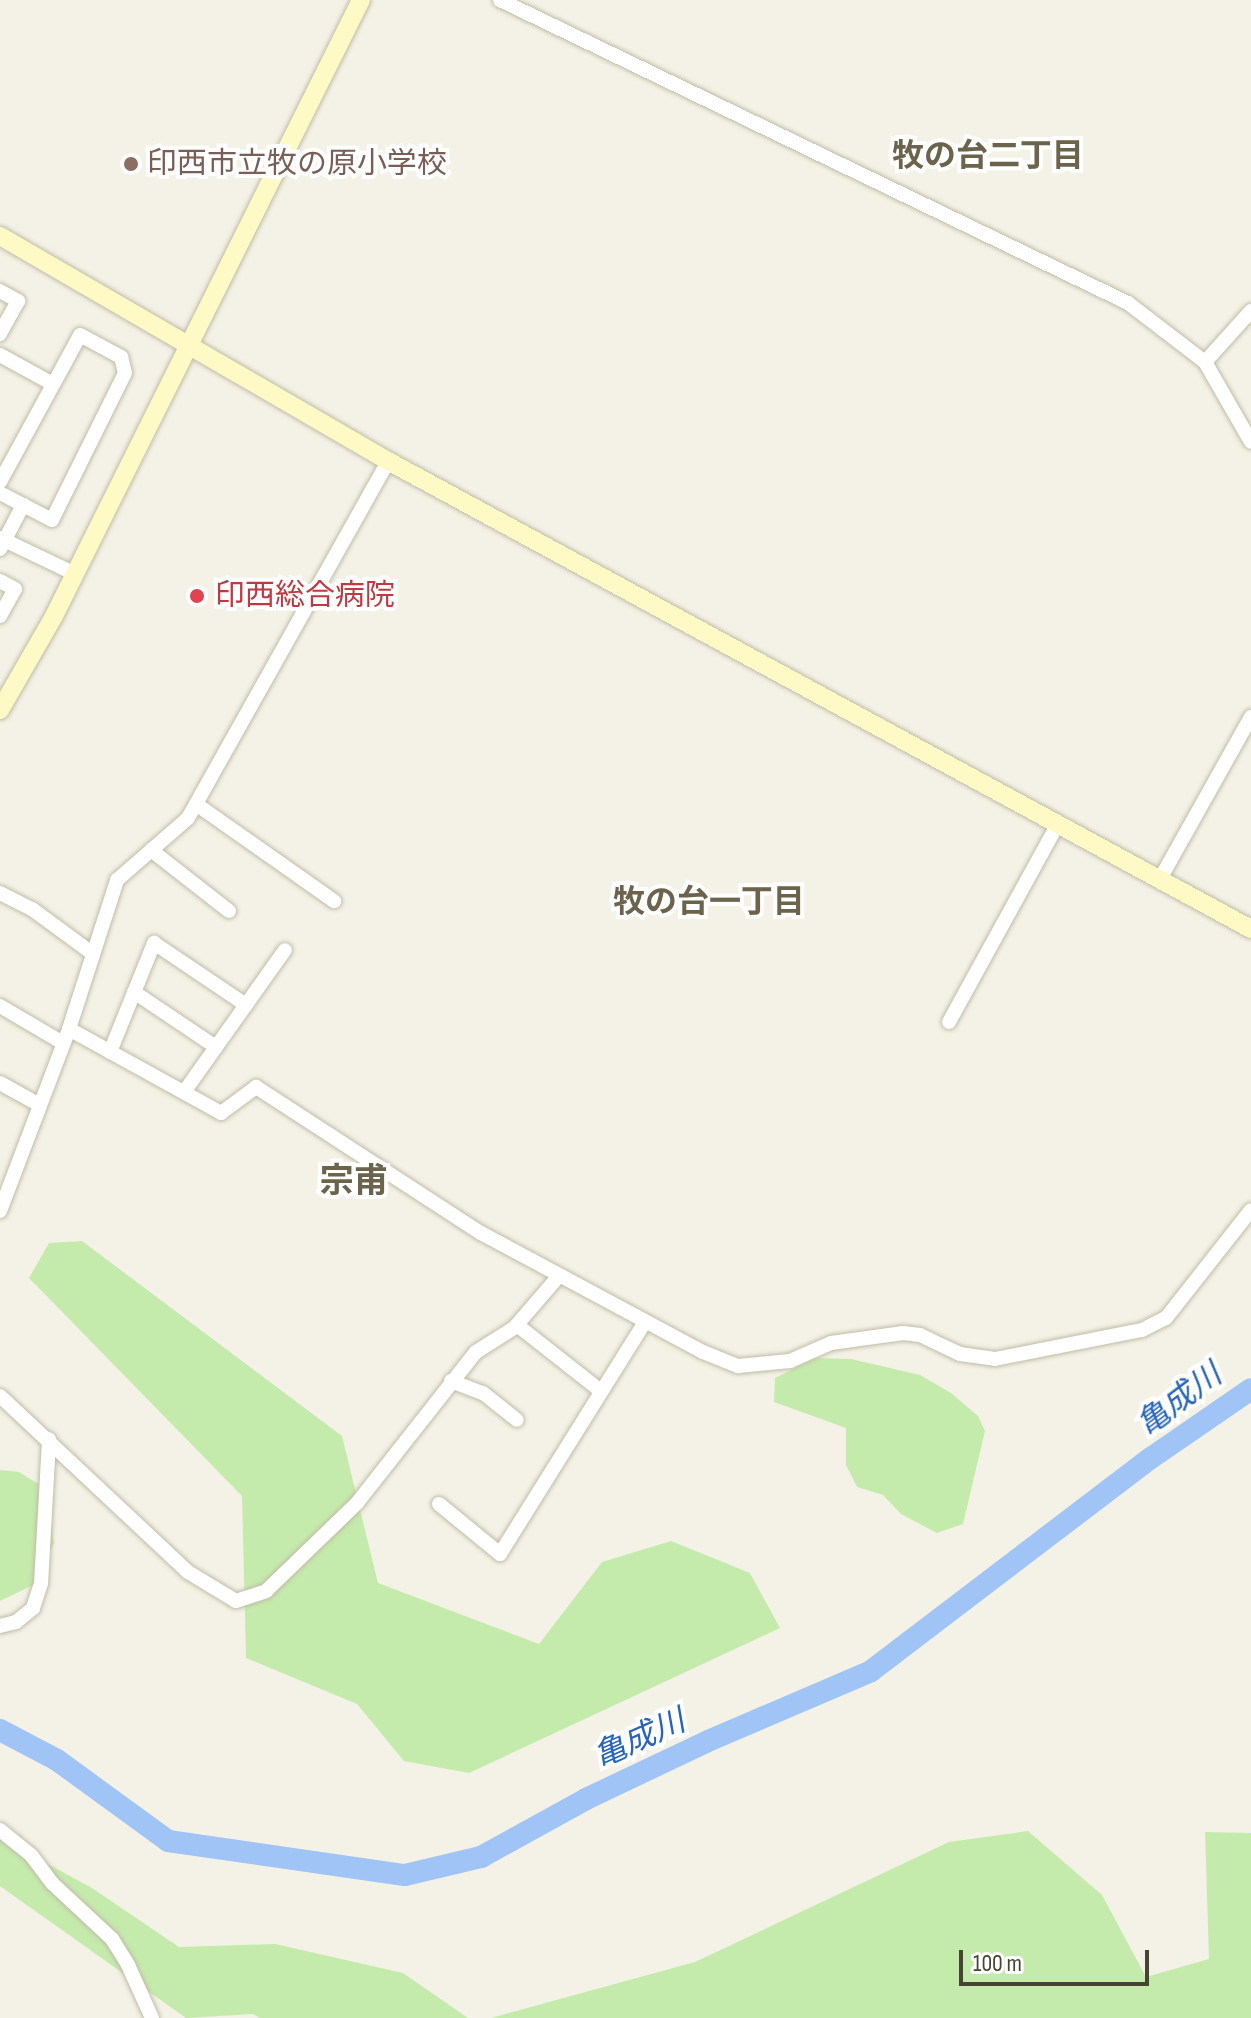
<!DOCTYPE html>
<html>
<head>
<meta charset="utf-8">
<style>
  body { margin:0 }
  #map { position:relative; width:1251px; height:2018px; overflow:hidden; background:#f4f2e6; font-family:"Sofia Sans Condensed","Noto Sans JP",sans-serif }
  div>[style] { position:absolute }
  .green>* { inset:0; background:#c5ebac }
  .river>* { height:22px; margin:-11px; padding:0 11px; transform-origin:11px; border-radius:11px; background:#9fc4f5 }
  .roads { filter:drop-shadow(0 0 2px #c0bca8) drop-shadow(0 0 2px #c0bca8) }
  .street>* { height:14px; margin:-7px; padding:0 7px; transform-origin:7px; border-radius:7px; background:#fff }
  .secondary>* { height:18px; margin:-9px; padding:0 9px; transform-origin:9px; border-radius:9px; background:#fffac5 }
  .dots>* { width:22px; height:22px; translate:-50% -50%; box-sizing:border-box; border:4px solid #fff; border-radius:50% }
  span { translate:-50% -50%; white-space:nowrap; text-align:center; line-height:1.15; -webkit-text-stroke:8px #fff; paint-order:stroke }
  .education-label { font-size:30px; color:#785e54 }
  .left { translate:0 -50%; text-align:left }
  .health-label { font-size:30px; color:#be3a42 }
  .neighbourhood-label { font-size:32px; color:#6b634b; font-weight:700 }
  .water-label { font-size:32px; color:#2765ba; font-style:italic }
  .quarter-label { font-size:34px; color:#6b634b; font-weight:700 }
  .scale { position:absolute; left:959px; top:1950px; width:190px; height:36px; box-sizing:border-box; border:4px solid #474335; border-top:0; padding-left:10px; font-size:24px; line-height:28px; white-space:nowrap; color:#474335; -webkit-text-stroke:6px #fff; paint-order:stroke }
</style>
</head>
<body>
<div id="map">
  <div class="green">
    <i style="clip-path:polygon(82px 1241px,342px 1436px,378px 1583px,539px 1644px,602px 1562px,671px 1541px,750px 1573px,780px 1628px,469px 1773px,404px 1761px,357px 1704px,246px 1658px,242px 1496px,29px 1278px,49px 1243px)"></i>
    <i style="clip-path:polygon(815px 1358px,851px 1359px,920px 1375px,951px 1393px,978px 1416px,985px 1431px,963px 1524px,937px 1533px,901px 1514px,883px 1495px,857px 1487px,846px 1465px,846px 1428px,774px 1402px,775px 1378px)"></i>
    <i style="clip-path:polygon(0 1470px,19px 1472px,45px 1488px,54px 1543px,33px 1585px,0 1601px)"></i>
    <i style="clip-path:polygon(1028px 1831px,1102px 1895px,1146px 1977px,1209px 1959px,1205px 1832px,1251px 1833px,1251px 2018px,491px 2018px,695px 1962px,949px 1842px)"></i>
    <i style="clip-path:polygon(0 1838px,92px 1888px,179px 1947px,275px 1944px,403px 1973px,468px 2018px,260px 2018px,253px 2014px,186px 2018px,0 1886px)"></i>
  </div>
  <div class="river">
    <i style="left:0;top:1730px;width:64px;rotate:27.8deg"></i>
    <i style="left:57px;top:1760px;width:137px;rotate:36.1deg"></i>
    <i style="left:168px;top:1841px;width:239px;rotate:8.2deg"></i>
    <i style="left:405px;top:1875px;width:78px;rotate:-13.3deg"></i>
    <i style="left:481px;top:1857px;width:120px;rotate:-28.9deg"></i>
    <i style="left:586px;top:1799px;width:135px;rotate:-25.4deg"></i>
    <i style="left:708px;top:1741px;width:177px;rotate:-23.2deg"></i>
    <i style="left:871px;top:1671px;width:352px;rotate:-37.3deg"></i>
    <i style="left:1151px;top:1458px;width:121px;rotate:-34.6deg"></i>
  </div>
  <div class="roads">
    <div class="street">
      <i style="left:500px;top:0;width:697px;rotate:25.76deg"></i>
      <i style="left:1128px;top:303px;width:97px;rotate:37.5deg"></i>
      <i style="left:1205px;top:362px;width:92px;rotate:60.1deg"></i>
      <i style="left:0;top:291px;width:21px;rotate:29deg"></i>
      <i style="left:18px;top:301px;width:38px;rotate:119deg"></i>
      <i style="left:0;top:355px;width:60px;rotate:28.7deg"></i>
      <i style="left:1205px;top:362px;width:69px;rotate:-48deg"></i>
      <i style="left:0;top:482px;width:167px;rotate:-61.4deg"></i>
      <i style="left:80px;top:335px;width:47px;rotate:28.2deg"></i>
      <i style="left:121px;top:357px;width:16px;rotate:76deg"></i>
      <i style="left:125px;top:373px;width:164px;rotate:116.4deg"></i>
      <i style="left:52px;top:520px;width:59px;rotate:-152.6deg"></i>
      <i style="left:0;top:538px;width:83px;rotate:25.6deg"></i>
      <i style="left:0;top:549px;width:50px;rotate:-62.4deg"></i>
      <i style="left:0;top:581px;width:17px;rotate:28deg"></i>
      <i style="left:15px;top:589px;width:31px;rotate:119deg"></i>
      <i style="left:196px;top:804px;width:169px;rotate:35.1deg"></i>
      <i style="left:151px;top:850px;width:99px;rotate:38deg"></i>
      <i style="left:1160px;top:879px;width:186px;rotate:-60.7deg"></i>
      <i style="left:0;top:893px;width:36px;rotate:27deg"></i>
      <i style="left:32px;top:909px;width:74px;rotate:36.3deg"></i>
      <i style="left:134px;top:992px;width:99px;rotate:33.9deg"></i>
      <i style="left:0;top:1006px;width:73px;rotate:30.4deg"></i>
      <i style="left:949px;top:1022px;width:226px;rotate:-61.2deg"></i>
      <i style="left:69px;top:1029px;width:174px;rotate:28.9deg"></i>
      <i style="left:221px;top:1113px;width:44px;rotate:-36.6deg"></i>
      <i style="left:256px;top:1087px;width:268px;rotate:33deg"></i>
      <i style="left:481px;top:1233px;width:252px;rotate:28.2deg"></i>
      <i style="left:703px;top:1352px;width:38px;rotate:22deg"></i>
      <i style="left:738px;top:1366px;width:52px;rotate:-5.5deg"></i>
      <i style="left:790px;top:1361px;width:45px;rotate:-23.7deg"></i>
      <i style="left:831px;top:1343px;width:73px;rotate:-7.9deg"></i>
      <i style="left:903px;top:1333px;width:17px;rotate:7deg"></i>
      <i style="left:920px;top:1335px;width:44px;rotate:25.4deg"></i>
      <i style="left:960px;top:1354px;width:35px;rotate:8deg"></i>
      <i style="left:995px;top:1359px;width:150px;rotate:-11.2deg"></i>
      <i style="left:1142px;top:1330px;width:27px;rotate:-27deg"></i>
      <i style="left:1166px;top:1318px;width:137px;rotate:-51.8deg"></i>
      <i style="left:110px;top:1052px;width:118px;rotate:-68deg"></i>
      <i style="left:154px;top:943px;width:111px;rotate:34deg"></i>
      <i style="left:0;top:1083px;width:43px;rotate:28.9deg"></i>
      <i style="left:184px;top:1092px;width:174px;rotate:-54.6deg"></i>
      <i style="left:0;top:1211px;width:195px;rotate:-69.2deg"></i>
      <i style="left:69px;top:1029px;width:157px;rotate:-72.1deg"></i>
      <i style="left:117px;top:880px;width:94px;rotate:-41.1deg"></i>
      <i style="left:188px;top:818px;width:409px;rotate:-60.7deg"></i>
      <i style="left:517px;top:1325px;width:107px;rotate:38.2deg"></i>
      <i style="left:451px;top:1381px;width:34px;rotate:21deg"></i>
      <i style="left:483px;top:1393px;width:43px;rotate:38.5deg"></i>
      <i style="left:0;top:1396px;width:258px;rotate:43.1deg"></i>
      <i style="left:188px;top:1572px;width:56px;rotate:31.1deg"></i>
      <i style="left:236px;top:1601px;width:32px;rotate:-18deg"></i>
      <i style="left:266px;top:1591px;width:127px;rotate:-44deg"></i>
      <i style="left:357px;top:1503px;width:192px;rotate:-51.8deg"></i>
      <i style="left:476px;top:1352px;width:45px;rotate:-32.3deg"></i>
      <i style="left:514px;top:1328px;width:67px;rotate:-49.2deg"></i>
      <i style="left:439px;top:1504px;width:79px;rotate:39.3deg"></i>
      <i style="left:500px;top:1554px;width:274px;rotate:-58deg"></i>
      <i style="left:0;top:1626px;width:16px;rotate:-14deg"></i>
      <i style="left:16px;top:1622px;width:22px;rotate:-39deg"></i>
      <i style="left:33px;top:1608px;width:25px;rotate:-72deg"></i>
      <i style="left:41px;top:1584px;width:145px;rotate:-86.8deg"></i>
      <i style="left:0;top:1830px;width:40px;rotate:39deg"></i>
      <i style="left:31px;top:1855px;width:36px;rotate:53deg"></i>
      <i style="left:53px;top:1884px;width:81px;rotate:43deg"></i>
      <i style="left:112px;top:1939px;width:31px;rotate:58deg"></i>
      <i style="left:128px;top:1965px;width:58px;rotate:65.6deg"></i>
    </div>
    <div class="secondary">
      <i style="left:0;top:236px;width:449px;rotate:30.1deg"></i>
      <i style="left:388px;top:461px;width:982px;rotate:28.47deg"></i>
      <i style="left:0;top:710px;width:108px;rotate:-60.1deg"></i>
      <i style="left:54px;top:616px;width:688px;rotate:-63.51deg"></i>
    </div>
  </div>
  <div class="dots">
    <i style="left:131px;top:164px;background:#8d6e63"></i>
    <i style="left:197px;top:596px;background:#e0444e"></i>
  </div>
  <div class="education-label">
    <span class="left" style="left:147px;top:164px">印西市立牧の原小学校</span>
  </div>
  <div class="health-label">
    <span class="left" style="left:215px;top:596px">印西総合病院</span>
  </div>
  <div class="neighbourhood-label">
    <span style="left:988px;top:157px">牧の台二丁目</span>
    <span style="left:709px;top:903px">牧の台一丁目</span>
  </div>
  <div class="water-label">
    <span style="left:1180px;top:1401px;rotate:-37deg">亀成川</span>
    <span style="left:640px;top:1740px;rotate:-24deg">亀成川</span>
  </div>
  <div class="quarter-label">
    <span style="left:354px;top:1182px">宗甫</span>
  </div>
  <div class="scale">100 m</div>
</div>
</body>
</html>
